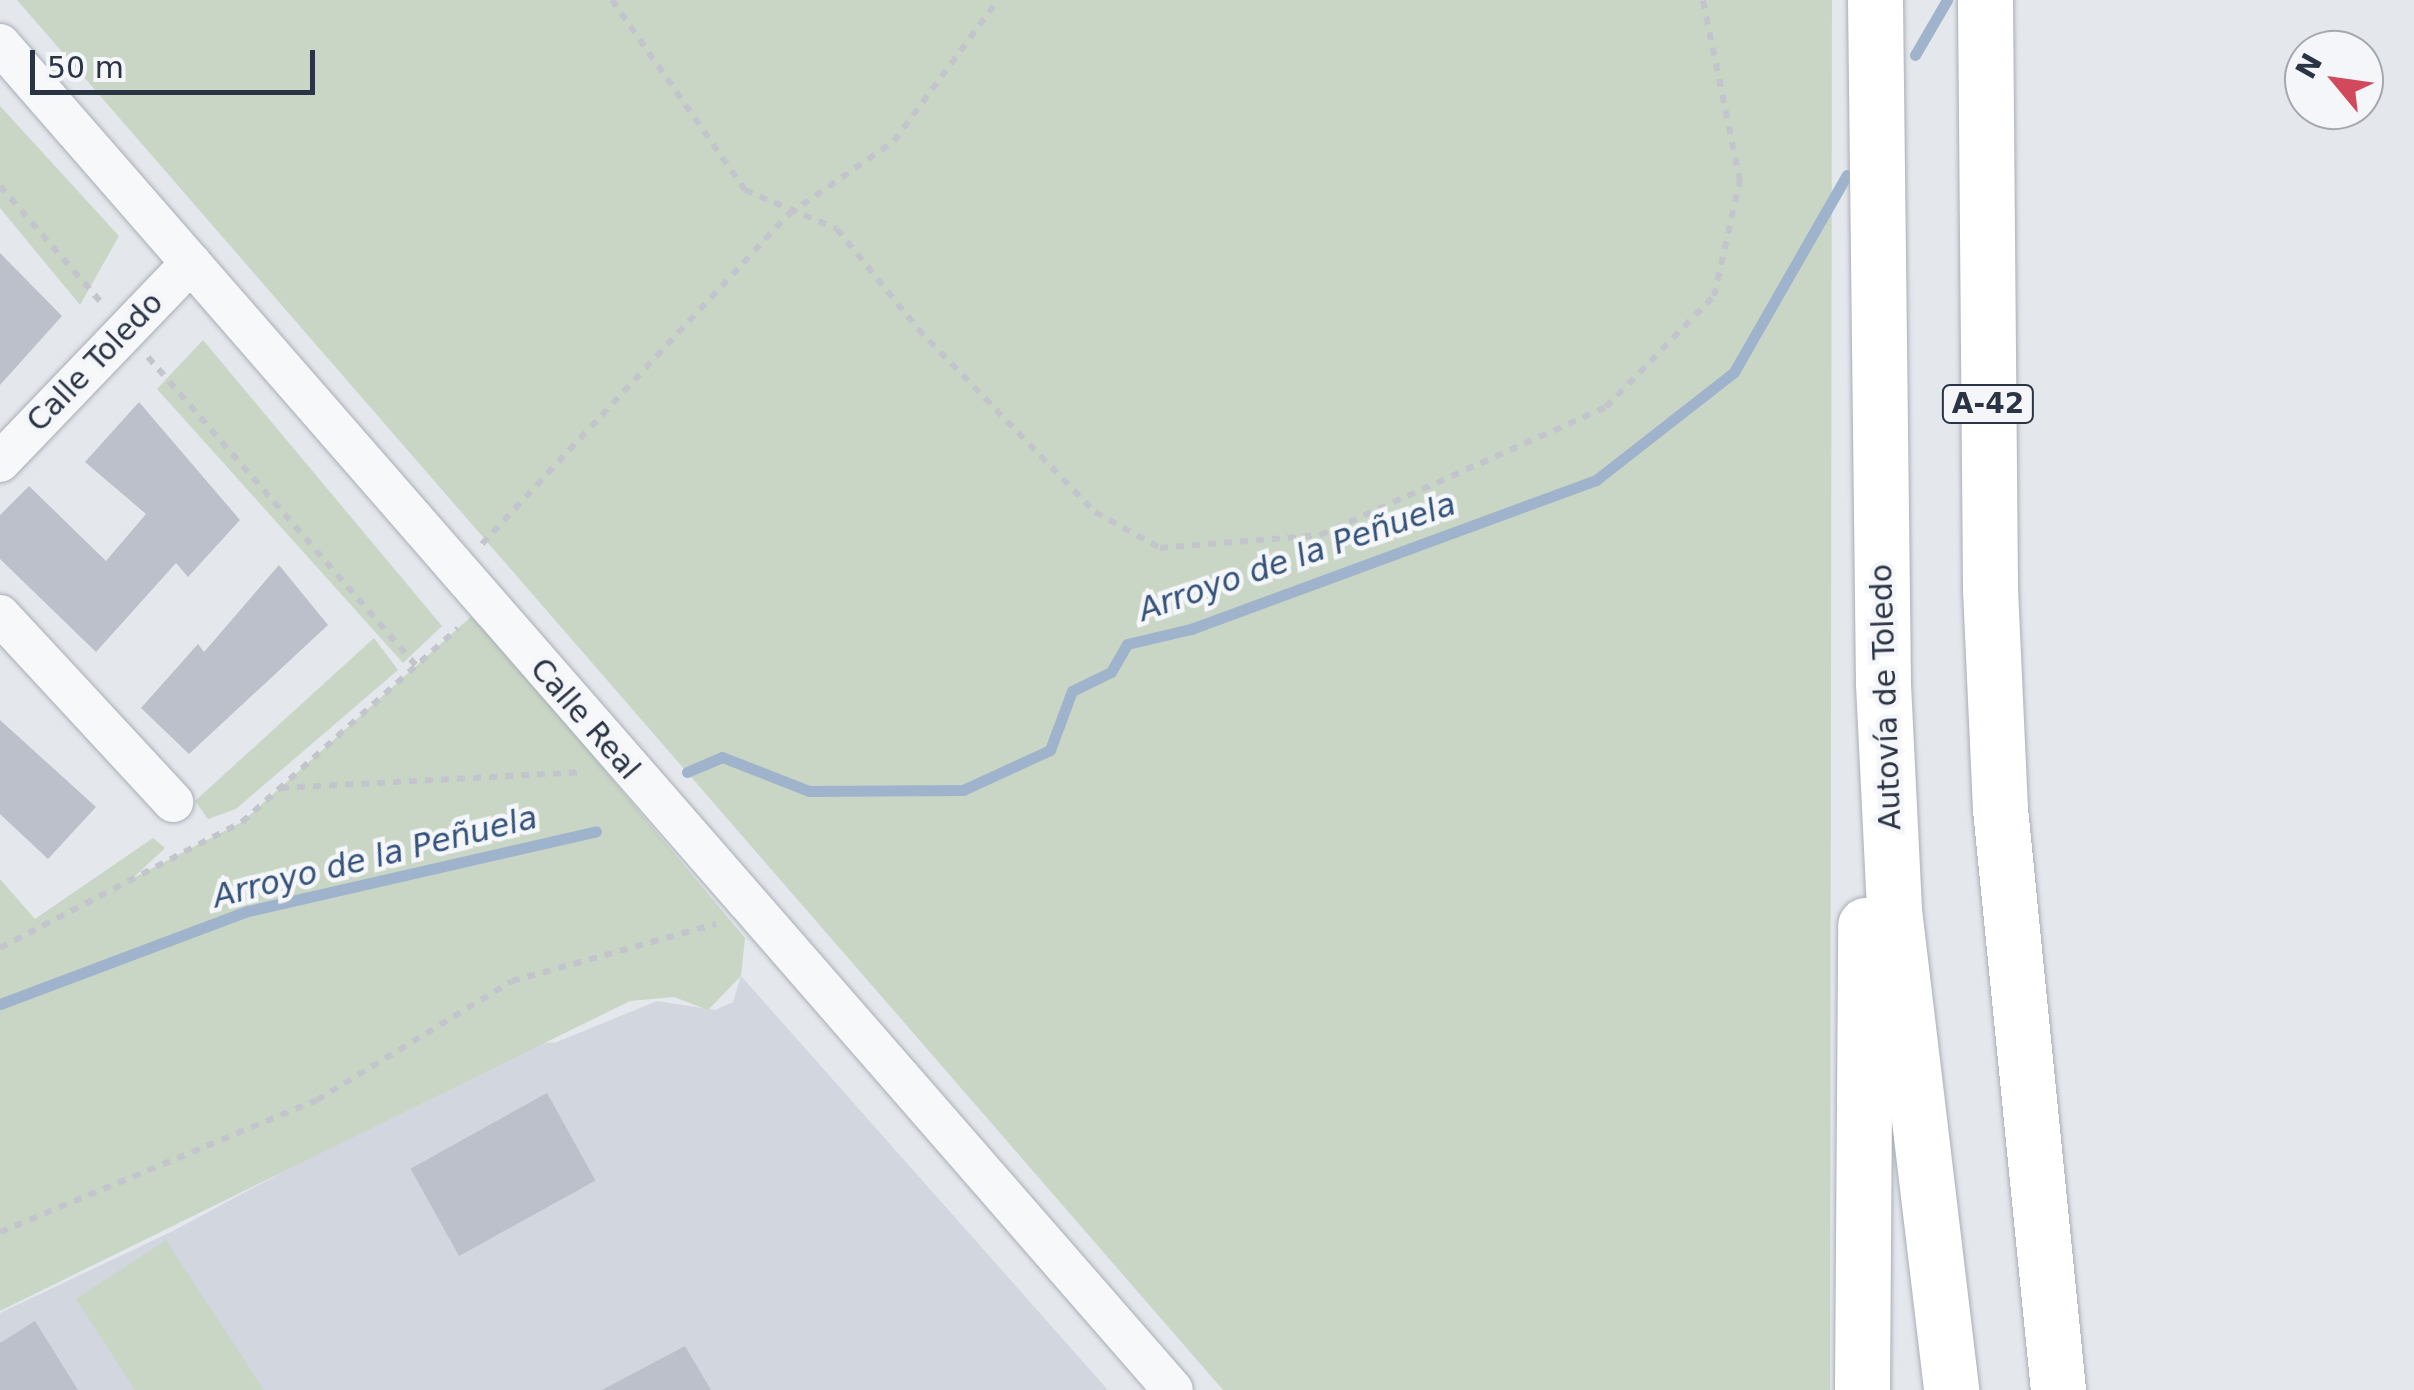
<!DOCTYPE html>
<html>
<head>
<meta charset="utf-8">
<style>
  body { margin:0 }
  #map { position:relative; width:2414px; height:1390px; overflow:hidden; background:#e4e7ec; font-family:"DejaVu Sans",sans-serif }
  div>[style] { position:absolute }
  .built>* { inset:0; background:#d2d6de }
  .green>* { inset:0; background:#c9d6c5 }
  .stream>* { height:11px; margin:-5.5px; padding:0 5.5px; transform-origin:5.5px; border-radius:5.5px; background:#9fb4cc }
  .building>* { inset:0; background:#bbc0ca; transform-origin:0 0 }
  .path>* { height:6px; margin-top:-3px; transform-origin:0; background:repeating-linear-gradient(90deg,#c2c5cb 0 8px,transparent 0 16px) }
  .roads { filter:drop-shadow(0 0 2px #a9aeb7) drop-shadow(0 0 2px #a9aeb7) }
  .minor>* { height:40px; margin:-20px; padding:0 20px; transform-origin:20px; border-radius:20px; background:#f7f8fa }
  .highway>* { height:55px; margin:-27.5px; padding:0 27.5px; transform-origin:27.5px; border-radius:27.5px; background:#fff }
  span { translate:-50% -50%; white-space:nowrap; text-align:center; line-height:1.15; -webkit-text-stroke:9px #f4f6f9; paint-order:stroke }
  .shield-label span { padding:2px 8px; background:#f4f6f9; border:2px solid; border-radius:8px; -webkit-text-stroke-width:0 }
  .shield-label { font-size:28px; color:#2b3445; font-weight:700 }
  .street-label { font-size:30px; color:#2b3445 }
  .water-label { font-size:32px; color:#34527a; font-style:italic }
  .north { position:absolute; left:2284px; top:30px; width:100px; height:100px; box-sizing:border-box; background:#f4f6f9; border:2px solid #a4a8b1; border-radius:50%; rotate:299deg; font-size:28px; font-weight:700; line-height:40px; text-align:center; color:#2b3445 }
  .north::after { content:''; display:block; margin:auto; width:35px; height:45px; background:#d1495b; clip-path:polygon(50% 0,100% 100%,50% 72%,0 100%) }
  .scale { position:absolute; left:30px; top:50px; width:285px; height:45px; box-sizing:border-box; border:5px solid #2b3445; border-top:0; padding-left:12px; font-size:30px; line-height:35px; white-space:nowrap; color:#2b3445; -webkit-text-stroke:8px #f4f6f9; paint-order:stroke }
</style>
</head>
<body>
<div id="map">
  <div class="built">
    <i style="clip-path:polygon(741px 976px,1108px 1390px,0 1390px,0 1313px,173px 1231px,517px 1046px,557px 1042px,657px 1001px,715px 1010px,733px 1002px)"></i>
  </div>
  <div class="green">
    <i style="clip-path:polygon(17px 0,1832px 0,1830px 1390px,1223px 1390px)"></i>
    <i style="clip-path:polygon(0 106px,119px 236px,80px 305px,0 208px)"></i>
    <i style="clip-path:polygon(203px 340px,442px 626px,403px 663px,157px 389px)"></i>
    <i style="clip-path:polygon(474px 614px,745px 938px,741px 976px,708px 1010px,674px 997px,630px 1001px,0 1311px,0 879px,35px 919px,153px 838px,165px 848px,133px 878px,242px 822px)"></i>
    <i style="clip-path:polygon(374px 638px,398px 670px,236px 809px,208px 819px,195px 801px)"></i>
    <i style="clip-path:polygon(166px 1240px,264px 1390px,135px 1390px,76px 1299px)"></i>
  </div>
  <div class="stream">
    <i style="left:1915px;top:55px;width:64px;rotate:-59.8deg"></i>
    <i style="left:687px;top:772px;width:38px;rotate:-23deg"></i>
    <i style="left:722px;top:757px;width:93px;rotate:21.3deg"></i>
    <i style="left:809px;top:791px;width:154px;rotate:-0.4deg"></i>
    <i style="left:963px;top:790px;width:96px;rotate:-24.7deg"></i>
    <i style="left:1050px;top:750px;width:63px;rotate:-69.6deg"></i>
    <i style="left:1072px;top:691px;width:43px;rotate:-26deg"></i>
    <i style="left:1111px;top:672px;width:32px;rotate:-60deg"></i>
    <i style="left:1127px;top:644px;width:66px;rotate:-13.2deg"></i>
    <i style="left:1191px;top:629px;width:432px;rotate:-20.2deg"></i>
    <i style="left:1596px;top:480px;width:175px;rotate:-38deg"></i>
    <i style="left:1734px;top:372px;width:227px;rotate:-60.2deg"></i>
    <i style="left:0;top:1004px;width:265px;rotate:-20.6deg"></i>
    <i style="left:248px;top:911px;width:357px;rotate:-12.9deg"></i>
  </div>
  <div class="building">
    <i style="clip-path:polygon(0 253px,62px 316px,0 385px)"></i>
    <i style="clip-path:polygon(139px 402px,240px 520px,188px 577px,176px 563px,96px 652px,0 559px,0 515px,29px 486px,106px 561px,146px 514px,85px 462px)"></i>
    <i style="clip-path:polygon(279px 565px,328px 625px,189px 754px,141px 708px,198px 644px,204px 652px)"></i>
    <i style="clip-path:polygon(0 720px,96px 807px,48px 859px,0 814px)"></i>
    <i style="left:547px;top:1093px;width:100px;height:156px;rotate:61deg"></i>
    <i style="clip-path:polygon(35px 1321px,78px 1390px,0 1390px,0 1343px)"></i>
    <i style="clip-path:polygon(685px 1346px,711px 1390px,602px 1390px)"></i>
  </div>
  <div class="path">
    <i style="left:612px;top:0;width:232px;rotate:55deg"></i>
    <i style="left:745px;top:190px;width:100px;rotate:23deg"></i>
    <i style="left:837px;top:229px;width:129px;rotate:51deg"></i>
    <i style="left:918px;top:329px;width:255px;rotate:46deg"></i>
    <i style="left:1095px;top:512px;width:74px;rotate:29deg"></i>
    <i style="left:1160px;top:548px;width:161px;rotate:-4.6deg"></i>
    <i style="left:1320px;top:535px;width:313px;rotate:-24.1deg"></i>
    <i style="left:1606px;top:407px;width:155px;rotate:-45.8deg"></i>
    <i style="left:1714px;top:296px;width:118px;rotate:-77.3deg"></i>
    <i style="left:1740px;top:181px;width:185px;rotate:-101.6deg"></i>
    <i style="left:0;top:186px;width:154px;rotate:49deg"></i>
    <i style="left:148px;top:357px;width:408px;rotate:49deg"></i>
    <i style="left:482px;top:544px;width:451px;rotate:-47.1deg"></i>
    <i style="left:789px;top:214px;width:128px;rotate:-34.8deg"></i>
    <i style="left:894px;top:141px;width:175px;rotate:-53.6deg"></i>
    <i style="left:281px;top:788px;width:302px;rotate:-3deg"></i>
    <i style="left:0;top:948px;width:273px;rotate:-27.5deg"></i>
    <i style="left:242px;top:822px;width:290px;rotate:-41.9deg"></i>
    <i style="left:0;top:1232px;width:343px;rotate:-22.6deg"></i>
    <i style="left:317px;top:1100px;width:228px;rotate:-31.4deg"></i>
    <i style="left:512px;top:981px;width:212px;rotate:-15.6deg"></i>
  </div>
  <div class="roads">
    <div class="minor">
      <i style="left:0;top:44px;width:1785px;rotate:48.93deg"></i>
      <i style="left:0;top:462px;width:276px;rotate:-46.2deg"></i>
      <i style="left:0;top:615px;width:255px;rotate:47.2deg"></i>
    </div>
    <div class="highway">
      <i style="left:1875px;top:0;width:684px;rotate:89.33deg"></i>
      <i style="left:1883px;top:684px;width:226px;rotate:87.2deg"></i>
      <i style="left:1894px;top:910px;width:483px;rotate:83.2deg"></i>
      <i style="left:1985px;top:0;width:589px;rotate:89.51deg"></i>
      <i style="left:1990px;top:589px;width:220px;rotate:87.4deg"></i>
      <i style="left:2000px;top:809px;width:584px;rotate:84.3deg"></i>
      <i style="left:1862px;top:1390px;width:465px;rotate:-89.6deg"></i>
    </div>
  </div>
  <div class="shield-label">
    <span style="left:1988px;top:404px">A-42</span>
  </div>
  <div class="street-label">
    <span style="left:95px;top:362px;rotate:-46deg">Calle Toledo</span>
    <span style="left:1886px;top:697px;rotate:-92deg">Autovía de Toledo</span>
    <span style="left:585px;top:719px;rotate:49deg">Calle Real</span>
  </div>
  <div class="water-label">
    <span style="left:1297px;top:557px;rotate:-19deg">Arroyo de la Peñuela</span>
    <span style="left:375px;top:857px;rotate:-14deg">Arroyo de la Peñuela</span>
  </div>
  <div class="north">N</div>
  <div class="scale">50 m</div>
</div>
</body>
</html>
